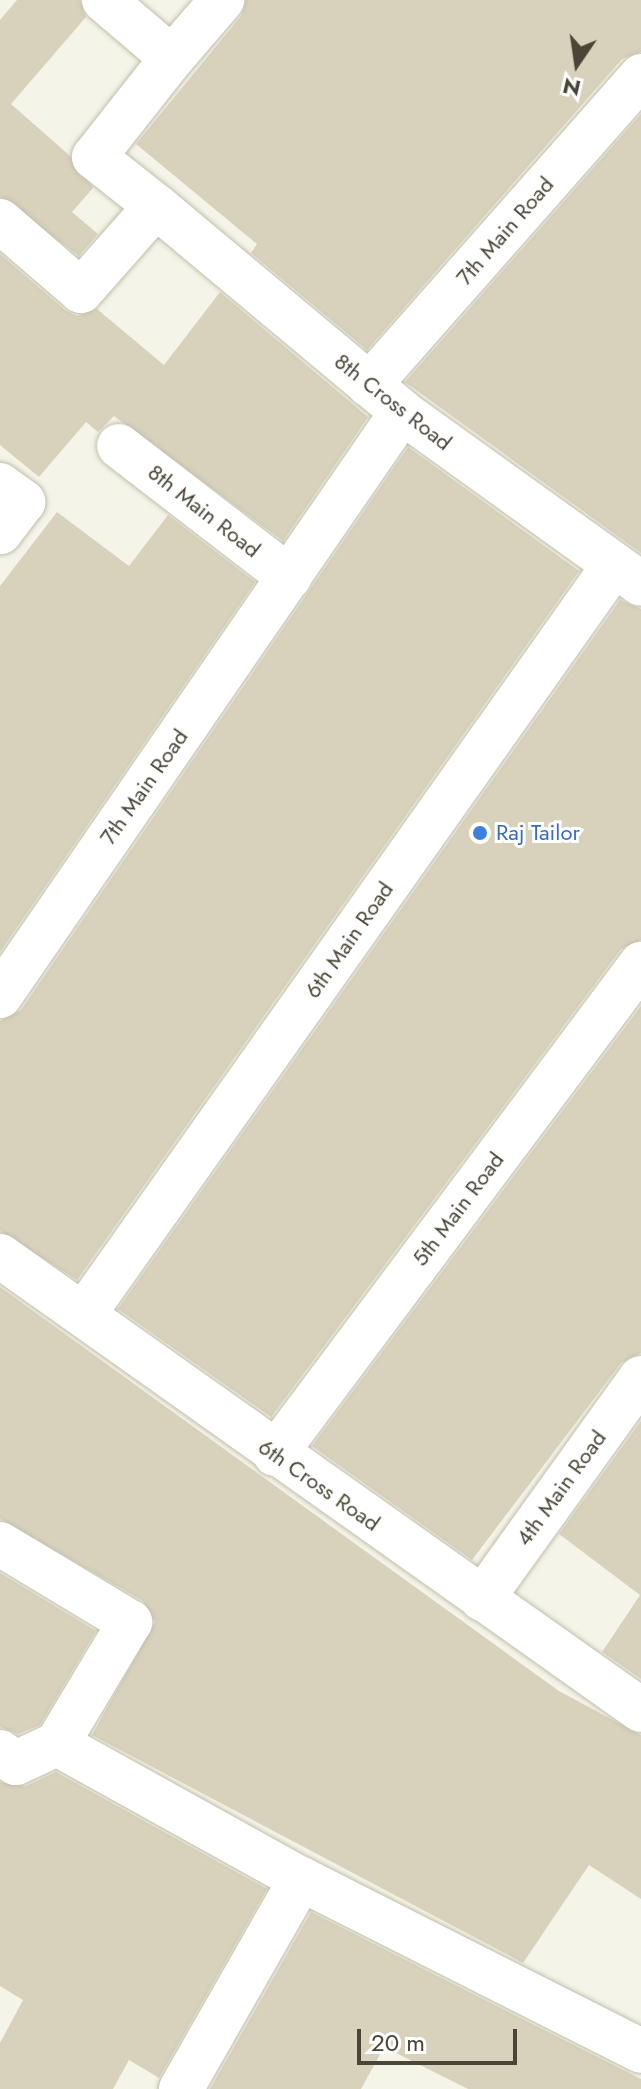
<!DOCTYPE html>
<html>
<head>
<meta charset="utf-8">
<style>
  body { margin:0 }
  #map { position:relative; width:641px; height:2089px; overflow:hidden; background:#f5f4e9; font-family:Jost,sans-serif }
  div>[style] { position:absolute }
  .building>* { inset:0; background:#d8d2bd }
  .roads { filter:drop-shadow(0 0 2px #c2beaa) drop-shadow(0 0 2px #c2beaa) }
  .street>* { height:44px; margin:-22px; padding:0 22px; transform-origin:22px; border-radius:22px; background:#fff }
  .dots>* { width:22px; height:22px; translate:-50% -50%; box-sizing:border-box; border:4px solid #fff; border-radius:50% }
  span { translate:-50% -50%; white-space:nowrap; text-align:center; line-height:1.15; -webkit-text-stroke:6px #fff; paint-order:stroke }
  .street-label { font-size:22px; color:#4a4536 }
  .shop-label { font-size:22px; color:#366cbe }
  .left { translate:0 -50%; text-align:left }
  .north { position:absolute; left:537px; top:24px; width:80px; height:80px; -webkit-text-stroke:6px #fff; paint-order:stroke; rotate:193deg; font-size:22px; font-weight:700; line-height:32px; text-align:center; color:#4a4536 }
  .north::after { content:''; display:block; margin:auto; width:28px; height:36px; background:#4a4536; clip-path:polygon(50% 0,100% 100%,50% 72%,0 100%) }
  .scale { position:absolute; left:357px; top:2029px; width:160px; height:36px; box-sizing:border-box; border:4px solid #4a4536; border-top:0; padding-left:10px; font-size:24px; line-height:28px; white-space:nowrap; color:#4a4536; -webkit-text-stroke:6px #fff; paint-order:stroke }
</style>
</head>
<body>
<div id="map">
  <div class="building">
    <i style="clip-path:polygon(17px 0,80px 0,86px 17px,11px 104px,69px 155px,93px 188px,72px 212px,98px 234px,79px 256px,0 197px,0 20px)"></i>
    <i style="clip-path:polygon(246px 0,641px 0,641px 52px,622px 59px,367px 350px,251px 253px,257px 244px,136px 144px,241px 16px)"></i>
    <i style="clip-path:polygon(641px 114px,641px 553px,405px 382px)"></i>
    <i style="clip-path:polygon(0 254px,65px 310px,77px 316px,97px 309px,164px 365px,220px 292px,368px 417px,283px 541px,114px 416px,98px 432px,86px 422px,39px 477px,0 445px)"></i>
    <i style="clip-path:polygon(408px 447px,579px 571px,77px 1280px,0 1231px,0 1021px,21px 1010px)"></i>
    <i style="clip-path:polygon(57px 512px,129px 566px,168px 515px,255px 582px,0 952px,0 586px)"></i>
    <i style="clip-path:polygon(620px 600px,641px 609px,641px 940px,621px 949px,271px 1417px,118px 1309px)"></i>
    <i style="clip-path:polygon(641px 1006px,641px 1353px,621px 1363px,472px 1560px,312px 1446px)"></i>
    <i style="clip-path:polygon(0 1287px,559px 1691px,641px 1735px,641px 1899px,589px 1865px,523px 1963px,92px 1735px,155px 1622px,143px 1601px,0 1519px)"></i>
    <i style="clip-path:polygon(641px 1421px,641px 1679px,602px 1652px,640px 1595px,559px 1534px)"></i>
    <i style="clip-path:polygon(0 1573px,96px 1631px,40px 1725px,18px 1734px,0 1727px)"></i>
    <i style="clip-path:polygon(56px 1772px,267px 1889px,159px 2078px,129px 2060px,113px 2089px,0 2089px,0 2043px,23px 2000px,0 1986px,0 1782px,26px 1786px)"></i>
    <i style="clip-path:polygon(311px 1912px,641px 2079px,641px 2089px,468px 2089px,384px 2047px,361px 2089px,210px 2089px)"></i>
  </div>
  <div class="roads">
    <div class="street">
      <i style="left:104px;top:0;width:89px;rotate:40.5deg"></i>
      <i style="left:172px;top:58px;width:126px;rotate:128.2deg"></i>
      <i style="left:94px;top:157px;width:79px;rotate:38.3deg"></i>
      <i style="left:172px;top:58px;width:77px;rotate:-49.2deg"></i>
      <i style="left:0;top:221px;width:107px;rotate:40.8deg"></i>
      <i style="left:81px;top:291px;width:113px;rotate:-48.6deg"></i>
      <i style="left:156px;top:206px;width:321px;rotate:39.9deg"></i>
      <i style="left:402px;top:412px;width:294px;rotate:35.7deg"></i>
      <i style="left:369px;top:385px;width:412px;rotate:-48.6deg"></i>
      <i style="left:119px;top:446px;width:215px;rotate:37.6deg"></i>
      <i style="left:0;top:485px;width:29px;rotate:36deg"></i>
      <i style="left:23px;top:502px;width:38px;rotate:127deg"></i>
      <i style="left:0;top:996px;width:709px;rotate:-55.46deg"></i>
      <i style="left:0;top:1256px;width:785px;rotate:35.31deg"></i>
      <i style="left:84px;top:1314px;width:918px;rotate:-54.72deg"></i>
      <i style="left:275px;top:1454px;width:612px;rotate:-53.24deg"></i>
      <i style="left:0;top:1544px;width:152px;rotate:31deg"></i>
      <i style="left:130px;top:1622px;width:142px;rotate:120.9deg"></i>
      <i style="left:482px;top:1599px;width:272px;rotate:-54.3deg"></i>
      <i style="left:0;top:1752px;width:19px;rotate:35deg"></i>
      <i style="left:16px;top:1763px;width:45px;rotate:-24.9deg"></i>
      <i style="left:57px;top:1744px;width:279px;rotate:29deg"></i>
      <i style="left:181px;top:2089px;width:242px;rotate:-60.3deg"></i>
      <i style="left:301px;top:1879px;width:381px;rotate:26.8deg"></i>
    </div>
  </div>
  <div class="dots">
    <i style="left:480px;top:833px;background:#3f7fe0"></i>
  </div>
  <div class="street-label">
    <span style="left:505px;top:231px;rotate:-49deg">7th Main Road</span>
    <span style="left:393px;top:402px;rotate:38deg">8th Cross Road</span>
    <span style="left:204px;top:511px;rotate:38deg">8th Main Road</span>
    <span style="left:144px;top:787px;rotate:-55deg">7th Main Road</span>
    <span style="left:349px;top:940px;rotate:-55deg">6th Main Road</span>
    <span style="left:458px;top:1209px;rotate:-53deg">5th Main Road</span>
    <span style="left:319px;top:1485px;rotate:35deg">6th Cross Road</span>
    <span style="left:561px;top:1488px;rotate:-54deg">4th Main Road</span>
  </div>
  <div class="shop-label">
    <span class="left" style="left:496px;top:833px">Raj Tailor</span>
  </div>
  <div class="north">N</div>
  <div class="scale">20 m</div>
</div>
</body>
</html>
